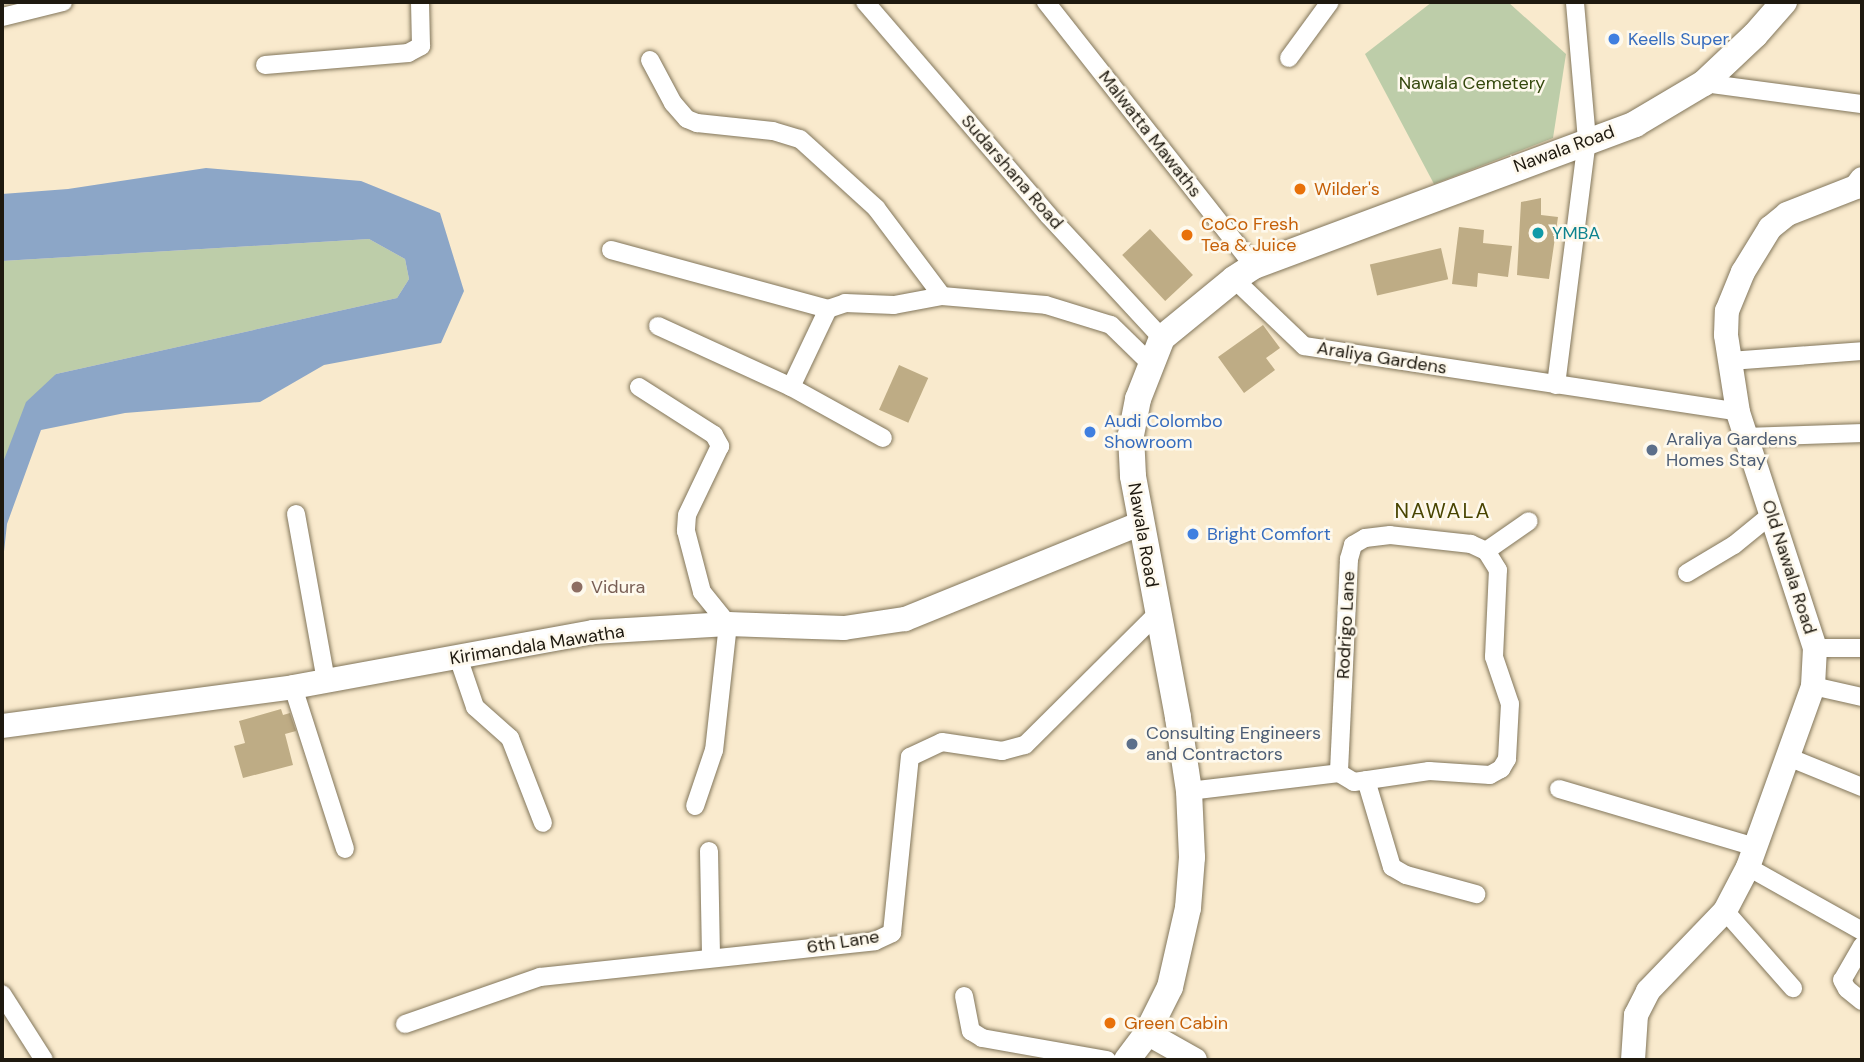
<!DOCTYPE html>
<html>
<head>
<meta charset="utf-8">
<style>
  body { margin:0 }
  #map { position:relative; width:1864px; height:1062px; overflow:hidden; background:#f9eacd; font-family:"DM Sans",sans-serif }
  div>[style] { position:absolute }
  .green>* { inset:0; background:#bdcda9 }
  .water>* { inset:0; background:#8ca6c7 }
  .building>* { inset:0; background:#beac85; transform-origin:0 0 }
  .roads { filter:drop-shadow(0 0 2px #82765b) drop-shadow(0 0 2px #82765b) }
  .street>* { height:18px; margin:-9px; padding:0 9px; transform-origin:9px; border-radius:9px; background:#fff }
  .secondary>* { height:24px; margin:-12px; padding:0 12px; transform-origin:12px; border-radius:12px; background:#fff }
  .primary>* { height:26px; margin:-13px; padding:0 13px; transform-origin:13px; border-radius:13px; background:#fff }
  .dots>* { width:19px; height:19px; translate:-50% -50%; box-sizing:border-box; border:4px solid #fef9ed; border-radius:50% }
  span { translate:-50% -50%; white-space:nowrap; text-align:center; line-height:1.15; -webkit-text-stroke:5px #fef9ed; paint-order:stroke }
  .shop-label { font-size:18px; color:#366cbe }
  .left { translate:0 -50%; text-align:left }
  .park-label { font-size:18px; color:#34480d }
  .street-label { font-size:18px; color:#1e190f }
  .food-label { font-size:18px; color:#c56008 }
  .culture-label { font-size:18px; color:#0d838f }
  .service-label { font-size:18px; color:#4e5e75 }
  .education-label { font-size:18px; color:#785e54 }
  .quarter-label { font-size:21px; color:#484400; letter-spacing:2px }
  .frame { position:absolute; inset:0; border:4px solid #1e190f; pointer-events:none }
</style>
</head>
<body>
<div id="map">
  <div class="green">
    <i style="clip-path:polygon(1432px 2px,1508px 2px,1566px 54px,1553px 138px,1434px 184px,1365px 54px)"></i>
    <i style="clip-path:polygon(369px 239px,405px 259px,409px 279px,397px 298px,56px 374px,2px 465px,2px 261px)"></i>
  </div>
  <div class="water">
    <i style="clip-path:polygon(206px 168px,361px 181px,440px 213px,464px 291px,441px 343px,324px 365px,260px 402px,125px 413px,41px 430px,7px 524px,2px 570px,2px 465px,26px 402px,56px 374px,397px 298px,409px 279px,405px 259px,369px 239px,2px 261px,2px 194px,68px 189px)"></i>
  </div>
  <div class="building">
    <i style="clip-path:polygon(1541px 198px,1541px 215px,1558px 217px,1549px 279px,1517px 275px,1521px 202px)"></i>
    <i style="clip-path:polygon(1459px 227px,1484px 230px,1483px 243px,1512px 246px,1508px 277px,1478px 273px,1477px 287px,1452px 284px)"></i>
    <i style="left:1150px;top:229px;width:63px;height:38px;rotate:47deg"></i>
    <i style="left:1441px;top:248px;width:32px;height:73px;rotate:77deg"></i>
    <i style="clip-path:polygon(1263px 325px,1280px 348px,1266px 358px,1275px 370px,1244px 393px,1218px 357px)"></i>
    <i style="left:899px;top:365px;width:32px;height:49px;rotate:24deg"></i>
    <i style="clip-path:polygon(281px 709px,283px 715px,290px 713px,296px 731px,285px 734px,293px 765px,243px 778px,234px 746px,245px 743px,239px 721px)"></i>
  </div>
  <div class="roads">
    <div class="street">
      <i style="left:865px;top:2px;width:281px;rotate:49.3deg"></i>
      <i style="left:1048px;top:215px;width:168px;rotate:47.2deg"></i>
      <i style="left:1046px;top:2px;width:336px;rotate:51.8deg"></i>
      <i style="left:2px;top:17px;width:63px;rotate:-13.8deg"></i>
      <i style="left:1289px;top:58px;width:69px;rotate:-53.8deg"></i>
      <i style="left:650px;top:60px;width:49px;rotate:61.9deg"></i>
      <i style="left:673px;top:103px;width:21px;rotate:49deg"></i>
      <i style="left:687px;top:119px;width:11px;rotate:22deg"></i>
      <i style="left:697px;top:123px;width:76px;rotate:6deg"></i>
      <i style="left:773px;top:131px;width:28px;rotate:17deg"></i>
      <i style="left:800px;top:139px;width:103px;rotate:42.2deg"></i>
      <i style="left:876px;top:208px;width:110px;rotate:53.1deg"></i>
      <i style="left:942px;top:296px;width:104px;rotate:4.9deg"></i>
      <i style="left:1046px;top:305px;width:68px;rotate:17.1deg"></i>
      <i style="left:1111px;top:325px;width:54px;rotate:44.3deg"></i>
      <i style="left:265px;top:65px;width:144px;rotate:-4.8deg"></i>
      <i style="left:408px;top:53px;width:15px;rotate:-28deg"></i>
      <i style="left:421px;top:46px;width:44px;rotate:-91.3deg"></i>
      <i style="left:1704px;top:83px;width:159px;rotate:7.6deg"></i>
      <i style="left:611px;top:250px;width:225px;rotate:15.2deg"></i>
      <i style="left:828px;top:309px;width:18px;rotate:-19deg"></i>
      <i style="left:845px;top:303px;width:49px;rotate:2.3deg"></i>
      <i style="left:894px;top:305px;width:49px;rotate:-10.6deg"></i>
      <i style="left:1234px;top:279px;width:97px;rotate:43.7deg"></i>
      <i style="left:1304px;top:346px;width:439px;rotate:8.6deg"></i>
      <i style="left:658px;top:326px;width:146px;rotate:24.6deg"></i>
      <i style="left:791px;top:387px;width:105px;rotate:29deg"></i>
      <i style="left:1730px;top:361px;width:132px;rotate:-4.3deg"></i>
      <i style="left:1556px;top:385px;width:247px;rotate:-82.8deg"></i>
      <i style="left:1587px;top:140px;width:139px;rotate:-95deg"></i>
      <i style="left:639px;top:387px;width:89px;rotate:32.6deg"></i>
      <i style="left:714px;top:435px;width:13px;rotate:61deg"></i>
      <i style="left:720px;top:446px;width:76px;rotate:115.6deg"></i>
      <i style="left:687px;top:515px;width:16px;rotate:94deg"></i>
      <i style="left:686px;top:531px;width:63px;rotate:75.3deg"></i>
      <i style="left:702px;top:592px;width:41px;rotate:50.9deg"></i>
      <i style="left:728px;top:624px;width:127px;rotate:96.3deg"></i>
      <i style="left:714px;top:750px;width:59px;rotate:108.7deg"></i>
      <i style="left:791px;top:387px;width:86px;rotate:-64.6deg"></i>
      <i style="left:1746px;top:437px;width:116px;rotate:-2deg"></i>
      <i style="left:296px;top:514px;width:170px;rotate:79.8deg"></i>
      <i style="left:1486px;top:551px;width:52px;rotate:-34.9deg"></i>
      <i style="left:1687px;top:573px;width:55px;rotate:-30.8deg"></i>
      <i style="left:1734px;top:545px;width:49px;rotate:-39.2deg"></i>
      <i style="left:1815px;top:648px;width:47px"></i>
      <i style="left:458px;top:657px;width:53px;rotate:71.2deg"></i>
      <i style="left:475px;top:707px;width:47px;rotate:41.5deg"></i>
      <i style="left:510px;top:738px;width:91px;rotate:68.8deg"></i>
      <i style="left:1813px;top:686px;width:50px;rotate:12.7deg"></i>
      <i style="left:293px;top:687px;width:170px;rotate:72.2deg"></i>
      <i style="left:1788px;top:757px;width:80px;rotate:22.1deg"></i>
      <i style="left:1366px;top:780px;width:91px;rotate:73.4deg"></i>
      <i style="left:1392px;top:867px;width:16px;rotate:30deg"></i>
      <i style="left:1406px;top:875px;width:73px;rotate:15.2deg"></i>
      <i style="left:1559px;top:789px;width:204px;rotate:16.5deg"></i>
      <i style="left:1189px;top:791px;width:151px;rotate:-6.8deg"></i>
      <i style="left:1339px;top:773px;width:17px;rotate:31deg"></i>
      <i style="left:1354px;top:782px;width:76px;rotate:-8.3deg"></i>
      <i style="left:1429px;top:771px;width:61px;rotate:3.8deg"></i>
      <i style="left:1490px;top:775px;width:13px;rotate:-29deg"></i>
      <i style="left:1501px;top:769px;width:12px;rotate:-59deg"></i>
      <i style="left:1507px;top:759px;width:55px;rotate:-86.9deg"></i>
      <i style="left:1510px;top:704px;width:50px;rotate:-108.8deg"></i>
      <i style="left:1494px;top:657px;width:87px;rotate:-87.4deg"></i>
      <i style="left:1498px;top:570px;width:22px;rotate:-122deg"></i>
      <i style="left:1486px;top:551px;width:17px;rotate:-155deg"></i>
      <i style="left:1471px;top:544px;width:81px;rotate:-173.7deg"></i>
      <i style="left:1390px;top:535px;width:25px;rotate:173deg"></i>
      <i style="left:1365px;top:538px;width:14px;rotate:150deg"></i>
      <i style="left:1353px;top:545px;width:15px;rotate:106deg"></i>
      <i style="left:1349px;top:559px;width:214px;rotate:92.7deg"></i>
      <i style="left:709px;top:851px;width:107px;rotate:88.9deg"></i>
      <i style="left:1748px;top:867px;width:131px;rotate:29.3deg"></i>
      <i style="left:1725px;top:911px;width:103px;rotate:48.6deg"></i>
      <i style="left:1862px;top:946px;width:39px;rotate:120deg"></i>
      <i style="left:1842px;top:980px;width:10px;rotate:61deg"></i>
      <i style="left:1847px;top:989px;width:19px;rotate:39deg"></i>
      <i style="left:2px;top:994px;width:78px;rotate:57.5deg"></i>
      <i style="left:964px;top:996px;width:36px;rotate:79deg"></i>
      <i style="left:971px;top:1031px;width:13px;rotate:32deg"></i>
      <i style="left:982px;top:1038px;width:127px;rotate:10deg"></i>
      <i style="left:405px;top:1024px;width:143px;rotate:-19.2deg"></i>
      <i style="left:540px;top:977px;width:337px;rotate:-6.1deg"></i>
      <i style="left:875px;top:941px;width:19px;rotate:-25deg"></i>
      <i style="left:892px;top:933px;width:177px;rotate:-84.2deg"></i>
      <i style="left:910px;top:757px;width:35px;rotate:-25deg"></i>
      <i style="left:942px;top:742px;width:61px;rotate:8.5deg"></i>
      <i style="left:1002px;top:751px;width:24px;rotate:-15deg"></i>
      <i style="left:1025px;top:745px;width:186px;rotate:-44.8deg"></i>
    </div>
    <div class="secondary">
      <i style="left:2px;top:726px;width:294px;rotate:-7.6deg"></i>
      <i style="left:293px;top:687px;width:305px;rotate:-10.4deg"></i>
      <i style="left:593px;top:632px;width:135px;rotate:-3.4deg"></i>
      <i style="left:728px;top:624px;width:116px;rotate:2deg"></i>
      <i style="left:844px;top:628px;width:62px;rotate:-8.4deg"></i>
      <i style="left:905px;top:619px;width:255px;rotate:-22.1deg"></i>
      <i style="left:1147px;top:1033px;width:55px;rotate:29.4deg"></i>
      <i style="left:1633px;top:1060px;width:45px;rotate:-86.2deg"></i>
      <i style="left:1636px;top:1015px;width:27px;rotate:-63deg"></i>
      <i style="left:1648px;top:991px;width:111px;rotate:-46.1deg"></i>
      <i style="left:1725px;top:911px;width:50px;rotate:-62.4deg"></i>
      <i style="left:1748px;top:867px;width:192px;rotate:-70.2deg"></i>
      <i style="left:1813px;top:686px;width:38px;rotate:-87deg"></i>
      <i style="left:1815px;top:648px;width:248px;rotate:-108.1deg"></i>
      <i style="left:1738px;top:412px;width:78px;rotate:-98.9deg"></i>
      <i style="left:1726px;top:335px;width:24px;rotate:-88deg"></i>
      <i style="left:1727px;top:311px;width:42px;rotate:-67.7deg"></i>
      <i style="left:1743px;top:272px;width:52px;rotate:-58.5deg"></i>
      <i style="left:1770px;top:228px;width:22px;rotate:-39deg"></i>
      <i style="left:1787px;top:214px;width:74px;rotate:-21.4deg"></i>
      <i style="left:1856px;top:187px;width:10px;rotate:-53deg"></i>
    </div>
    <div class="primary">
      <i style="left:1127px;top:1060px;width:34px;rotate:-53deg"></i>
      <i style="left:1147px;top:1033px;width:51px;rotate:-63.4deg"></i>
      <i style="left:1170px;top:987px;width:81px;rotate:-77.2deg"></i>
      <i style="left:1188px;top:908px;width:51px;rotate:-85.5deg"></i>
      <i style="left:1192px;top:857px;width:66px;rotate:-92.6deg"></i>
      <i style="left:1189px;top:791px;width:75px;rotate:-98.5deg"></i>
      <i style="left:1178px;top:717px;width:245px;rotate:-100.6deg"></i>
      <i style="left:1133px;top:476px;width:41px;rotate:-92.8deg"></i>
      <i style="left:1131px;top:435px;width:37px;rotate:-79deg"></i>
      <i style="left:1138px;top:399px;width:66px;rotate:-68.5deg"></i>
      <i style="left:1162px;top:338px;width:93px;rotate:-39.3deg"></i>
      <i style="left:1234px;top:279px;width:24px;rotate:-33deg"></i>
      <i style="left:1254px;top:266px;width:407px;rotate:-20.4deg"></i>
      <i style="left:1635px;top:124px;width:80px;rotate:-30.7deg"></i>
      <i style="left:1704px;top:83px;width:70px;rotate:-43.3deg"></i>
      <i style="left:1755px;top:35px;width:44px;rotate:-48.7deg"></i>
    </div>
  </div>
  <div class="dots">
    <i style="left:1614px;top:39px;background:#3f7fe0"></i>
    <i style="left:1300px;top:189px;background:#e8710a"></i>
    <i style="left:1538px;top:233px;background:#0f9aa8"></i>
    <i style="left:1187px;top:235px;background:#e8710a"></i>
    <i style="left:1090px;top:432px;background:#3f7fe0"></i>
    <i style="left:1652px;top:450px;background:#5c6f8a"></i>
    <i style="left:1193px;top:534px;background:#3f7fe0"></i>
    <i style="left:577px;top:587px;background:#8d6e63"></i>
    <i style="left:1132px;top:744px;background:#5c6f8a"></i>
    <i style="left:1110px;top:1023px;background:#e8710a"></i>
  </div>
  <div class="shop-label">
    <span class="left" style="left:1628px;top:39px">Keells Super</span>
    <span class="left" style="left:1104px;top:432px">Audi Colombo<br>Showroom</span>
    <span class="left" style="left:1207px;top:534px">Bright Comfort</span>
  </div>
  <div class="park-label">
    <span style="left:1472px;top:83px">Nawala Cemetery</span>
  </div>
  <div class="street-label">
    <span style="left:1150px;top:134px;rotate:52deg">Malwatta Mawaths</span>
    <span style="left:1564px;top:149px;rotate:-20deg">Nawala Road</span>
    <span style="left:1012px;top:172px;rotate:49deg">Sudarshana Road</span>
    <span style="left:1382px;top:358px;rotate:9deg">Araliya Gardens</span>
    <span style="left:1143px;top:535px;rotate:80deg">Nawala Road</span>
    <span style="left:1789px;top:567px;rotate:72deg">Old Nawala Road</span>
    <span style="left:1346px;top:625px;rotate:-87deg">Rodrigo Lane</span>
    <span style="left:537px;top:645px;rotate:-9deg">Kirimandala Mawatha</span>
    <span style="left:843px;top:942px;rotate:-9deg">6th Lane</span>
  </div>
  <div class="food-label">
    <span class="left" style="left:1314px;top:189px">Wilder's</span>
    <span class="left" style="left:1201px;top:235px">CoCo Fresh<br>Tea &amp; Juice</span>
    <span class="left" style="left:1124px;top:1023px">Green Cabin</span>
  </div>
  <div class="culture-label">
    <span class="left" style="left:1552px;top:233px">YMBA</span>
  </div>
  <div class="service-label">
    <span class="left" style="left:1666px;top:450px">Araliya Gardens<br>Homes Stay</span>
    <span class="left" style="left:1146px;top:744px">Consulting Engineers<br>and Contractors</span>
  </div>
  <div class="education-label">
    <span class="left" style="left:591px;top:587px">Vidura</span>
  </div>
  <div class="quarter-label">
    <span style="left:1443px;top:511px">NAWALA</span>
  </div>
  <div class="frame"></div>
</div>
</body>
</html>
